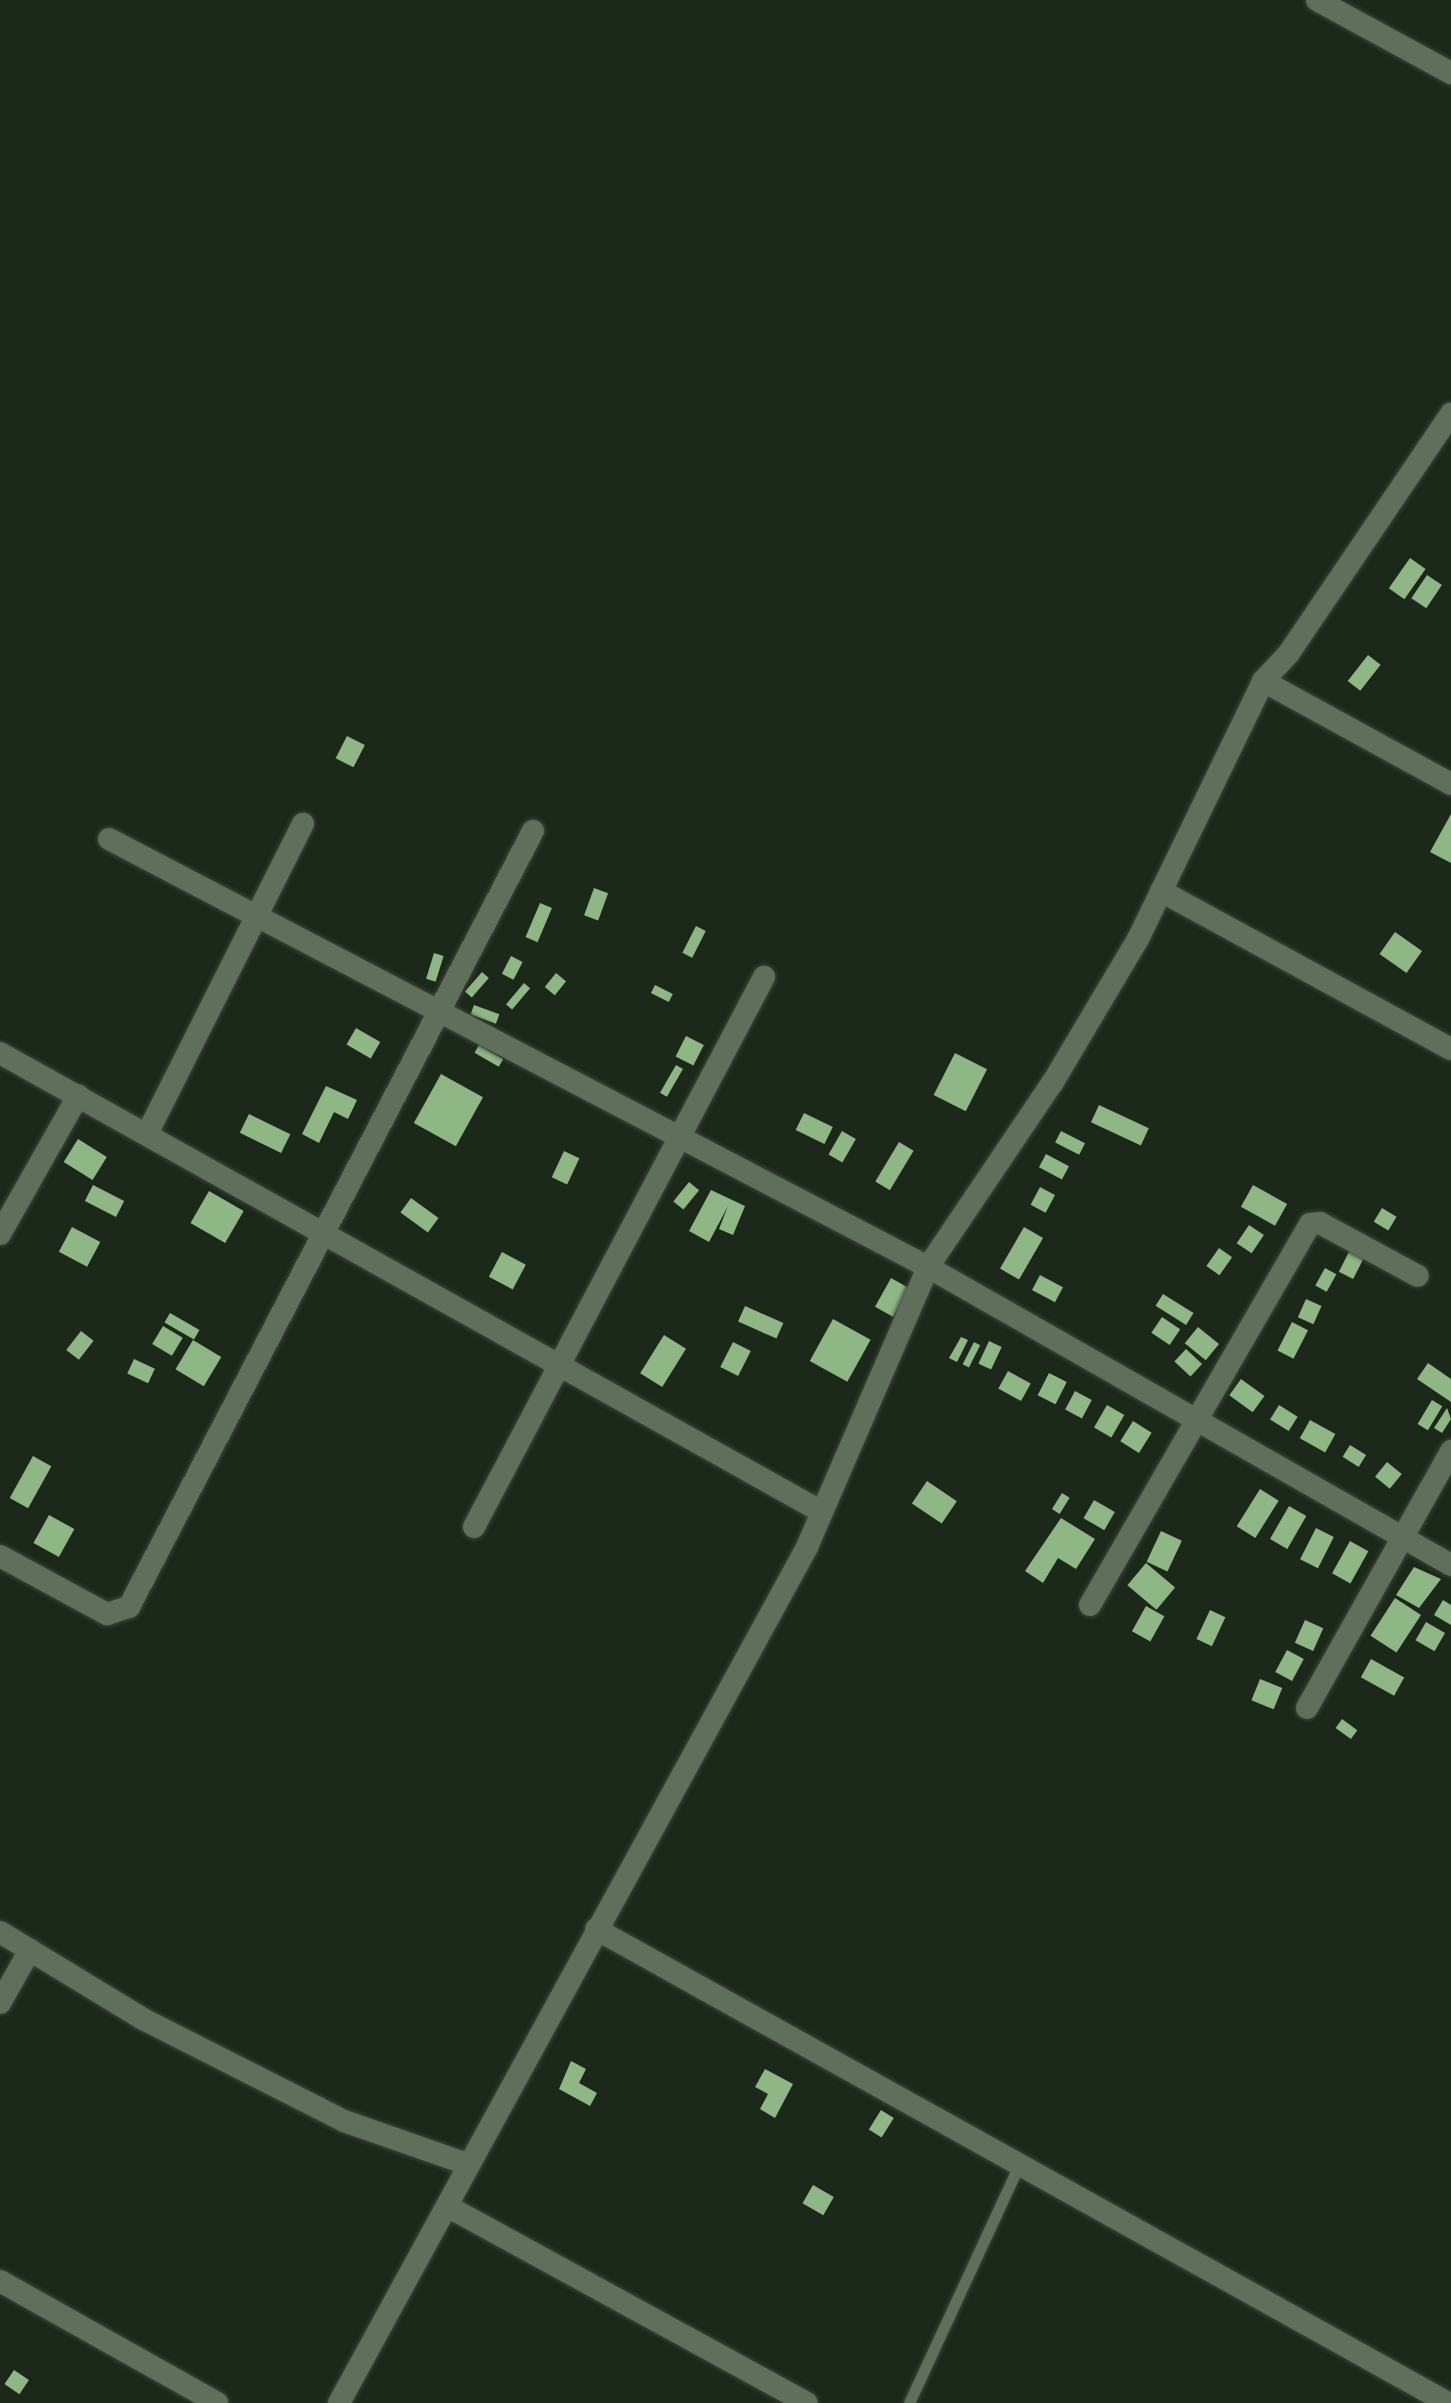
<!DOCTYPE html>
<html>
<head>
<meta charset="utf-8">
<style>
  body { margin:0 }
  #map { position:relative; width:1451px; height:2403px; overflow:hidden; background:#1c2819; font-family:Signika,sans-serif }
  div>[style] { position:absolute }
  .building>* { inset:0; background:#8fb786; transform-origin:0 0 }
  .roads { filter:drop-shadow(0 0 2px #3b4539) drop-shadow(0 0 2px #3b4539) }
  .service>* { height:11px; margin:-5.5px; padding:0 5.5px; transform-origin:5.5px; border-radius:5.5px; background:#606f5c }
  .minor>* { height:22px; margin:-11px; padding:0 11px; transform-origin:11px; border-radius:11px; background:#606f5c }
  span { translate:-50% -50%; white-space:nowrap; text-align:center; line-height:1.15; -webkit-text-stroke:10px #121f10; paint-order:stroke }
</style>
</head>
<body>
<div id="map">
  <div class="building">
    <i style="left:1410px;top:558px;width:19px;height:37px;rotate:35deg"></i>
    <i style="left:1427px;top:575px;width:18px;height:28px;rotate:34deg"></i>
    <i style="left:1368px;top:655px;width:16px;height:33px;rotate:38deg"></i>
    <i style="left:347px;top:736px;width:20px;height:25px;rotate:27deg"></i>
    <i style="clip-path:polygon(1451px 814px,1451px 863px,1430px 852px)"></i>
    <i style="left:594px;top:888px;width:15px;height:29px;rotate:20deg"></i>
    <i style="left:540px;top:903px;width:13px;height:37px;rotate:23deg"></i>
    <i style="left:696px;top:926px;width:11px;height:30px;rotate:27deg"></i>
    <i style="left:1395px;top:932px;width:33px;height:27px;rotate:35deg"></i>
    <i style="left:434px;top:953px;width:10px;height:27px;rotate:17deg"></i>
    <i style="left:511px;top:956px;width:13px;height:20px;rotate:27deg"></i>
    <i style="left:482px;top:972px;width:9px;height:26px;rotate:41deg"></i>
    <i style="left:556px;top:973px;width:13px;height:18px;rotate:39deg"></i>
    <i style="left:524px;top:983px;width:8px;height:28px;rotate:40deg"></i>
    <i style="left:655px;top:985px;width:20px;height:9px;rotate:27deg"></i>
    <i style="left:474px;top:1005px;width:27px;height:10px;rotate:20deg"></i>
    <i style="left:356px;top:1028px;width:28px;height:19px;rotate:30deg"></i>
    <i style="left:686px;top:1036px;width:20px;height:23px;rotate:27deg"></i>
    <i style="left:479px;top:1045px;width:28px;height:9px;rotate:30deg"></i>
    <i style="left:955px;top:1053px;width:36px;height:47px;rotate:27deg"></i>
    <i style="left:676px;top:1065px;width:8px;height:32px;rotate:30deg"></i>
    <i style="left:441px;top:1074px;width:48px;height:56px;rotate:29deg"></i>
    <i style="clip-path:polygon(326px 1086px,357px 1100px,348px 1119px,334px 1112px,319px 1143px,302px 1134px)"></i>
    <i style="left:1099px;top:1105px;width:55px;height:19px;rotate:25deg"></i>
    <i style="left:804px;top:1113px;width:32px;height:19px;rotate:26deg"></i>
    <i style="left:249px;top:1114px;width:46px;height:21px;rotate:26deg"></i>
    <i style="left:842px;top:1131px;width:16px;height:27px;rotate:30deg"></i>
    <i style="left:1061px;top:1131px;width:27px;height:13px;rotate:27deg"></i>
    <i style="left:78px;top:1139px;width:34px;height:27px;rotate:32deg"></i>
    <i style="left:899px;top:1142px;width:17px;height:46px;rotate:31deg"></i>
    <i style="left:564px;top:1151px;width:17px;height:29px;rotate:25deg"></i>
    <i style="left:1046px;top:1154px;width:26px;height:15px;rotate:28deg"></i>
    <i style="left:689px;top:1182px;width:13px;height:25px;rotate:39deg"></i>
    <i style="left:93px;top:1185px;width:35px;height:18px;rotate:27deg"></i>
    <i style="left:1253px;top:1185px;width:39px;height:25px;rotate:29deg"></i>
    <i style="left:1040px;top:1187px;width:17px;height:20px;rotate:28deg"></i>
    <i style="clip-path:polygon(711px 1190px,745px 1206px,733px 1235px,719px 1229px,728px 1206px,709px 1242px,689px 1231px)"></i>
    <i style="left:209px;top:1191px;width:40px;height:37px;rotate:30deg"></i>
    <i style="left:411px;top:1198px;width:34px;height:18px;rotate:36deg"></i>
    <i style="left:1382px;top:1208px;width:17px;height:16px;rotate:31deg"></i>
    <i style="left:1249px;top:1225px;width:18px;height:22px;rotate:34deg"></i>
    <i style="left:72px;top:1227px;width:32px;height:28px;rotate:28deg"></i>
    <i style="left:1024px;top:1227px;width:22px;height:48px;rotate:30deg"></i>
    <i style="left:1352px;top:1246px;width:16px;height:29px;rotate:27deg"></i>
    <i style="left:1219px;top:1248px;width:16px;height:22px;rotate:35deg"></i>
    <i style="left:502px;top:1252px;width:27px;height:28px;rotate:28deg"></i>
    <i style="left:1325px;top:1268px;width:13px;height:20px;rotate:29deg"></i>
    <i style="left:1040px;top:1275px;width:26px;height:17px;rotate:28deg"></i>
    <i style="left:891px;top:1278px;width:21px;height:33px;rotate:29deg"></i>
    <i style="left:1163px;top:1294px;width:36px;height:14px;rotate:32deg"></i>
    <i style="left:1306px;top:1299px;width:17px;height:20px;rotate:24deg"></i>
    <i style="left:745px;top:1306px;width:42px;height:17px;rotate:24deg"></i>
    <i style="left:170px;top:1313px;width:34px;height:11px;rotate:30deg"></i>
    <i style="left:1162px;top:1317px;width:22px;height:19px;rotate:34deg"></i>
    <i style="left:833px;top:1319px;width:43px;height:48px;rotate:29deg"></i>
    <i style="left:1292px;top:1322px;width:18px;height:32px;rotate:27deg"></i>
    <i style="left:163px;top:1326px;width:23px;height:21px;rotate:31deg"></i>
    <i style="left:1198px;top:1327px;width:27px;height:21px;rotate:39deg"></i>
    <i style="left:81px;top:1331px;width:16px;height:24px;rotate:38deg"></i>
    <i style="left:664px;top:1335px;width:26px;height:45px;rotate:32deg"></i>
    <i style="clip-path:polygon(961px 1337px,968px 1340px,957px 1362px,949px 1358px)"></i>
    <i style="left:193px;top:1340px;width:33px;height:34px;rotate:31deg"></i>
    <i style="left:989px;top:1341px;width:14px;height:25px;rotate:25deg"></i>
    <i style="left:733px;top:1342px;width:20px;height:28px;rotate:27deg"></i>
    <i style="left:974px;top:1342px;width:7px;height:25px;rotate:27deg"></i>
    <i style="left:1186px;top:1349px;width:22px;height:17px;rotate:43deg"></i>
    <i style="left:134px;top:1359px;width:23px;height:16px;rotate:25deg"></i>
    <i style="clip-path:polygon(1428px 1363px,1451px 1379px,1451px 1402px,1417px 1379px)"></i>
    <i style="left:1008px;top:1371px;width:26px;height:20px;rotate:29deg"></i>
    <i style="left:1049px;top:1373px;width:20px;height:25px;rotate:27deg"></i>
    <i style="left:1241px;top:1379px;width:29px;height:20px;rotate:36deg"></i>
    <i style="left:1075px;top:1391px;width:19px;height:21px;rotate:28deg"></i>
    <i style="left:1432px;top:1400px;width:12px;height:28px;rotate:31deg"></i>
    <i style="left:1107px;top:1405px;width:20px;height:26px;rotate:30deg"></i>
    <i style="left:1279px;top:1405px;width:22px;height:17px;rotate:32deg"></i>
    <i style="clip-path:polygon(1447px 1408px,1451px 1419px,1442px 1433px,1434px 1428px)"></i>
    <i style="left:1310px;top:1420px;width:29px;height:21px;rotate:29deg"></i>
    <i style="left:1133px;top:1421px;width:22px;height:24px;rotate:32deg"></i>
    <i style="left:1350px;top:1445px;width:19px;height:14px;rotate:32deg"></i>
    <i style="left:33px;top:1456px;width:21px;height:48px;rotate:29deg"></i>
    <i style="left:1387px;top:1462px;width:19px;height:19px;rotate:39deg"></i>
    <i style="left:927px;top:1481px;width:36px;height:27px;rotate:34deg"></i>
    <i style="left:1260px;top:1489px;width:22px;height:44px;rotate:32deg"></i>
    <i style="left:1062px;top:1493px;width:9px;height:19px;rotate:32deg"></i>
    <i style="left:1094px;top:1500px;width:24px;height:21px;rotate:30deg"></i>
    <i style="left:1289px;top:1506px;width:20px;height:38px;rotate:30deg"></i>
    <i style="left:49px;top:1515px;width:29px;height:32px;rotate:29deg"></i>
    <i style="clip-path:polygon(1061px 1518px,1095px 1539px,1076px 1569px,1058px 1558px,1043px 1583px,1025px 1571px)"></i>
    <i style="left:1316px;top:1528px;width:20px;height:35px;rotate:27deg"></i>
    <i style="left:1161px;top:1531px;width:23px;height:34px;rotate:25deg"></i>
    <i style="left:1350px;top:1541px;width:21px;height:37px;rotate:29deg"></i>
    <i style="left:1146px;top:1563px;width:38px;height:29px;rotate:40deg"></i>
    <i style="clip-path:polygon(1414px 1567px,1441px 1579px,1419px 1608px,1396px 1595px)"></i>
    <i style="left:1395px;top:1598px;width:31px;height:45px;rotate:33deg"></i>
    <i style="clip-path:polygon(1443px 1600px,1451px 1605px,1451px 1625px,1434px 1615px)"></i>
    <i style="left:1146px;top:1606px;width:21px;height:29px;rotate:29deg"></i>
    <i style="left:1210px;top:1610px;width:17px;height:32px;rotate:25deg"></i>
    <i style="left:1305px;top:1620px;width:20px;height:25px;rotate:24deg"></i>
    <i style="left:1426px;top:1622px;width:22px;height:21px;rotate:30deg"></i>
    <i style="left:1287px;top:1650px;width:19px;height:25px;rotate:28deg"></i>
    <i style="left:1371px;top:1659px;width:38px;height:21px;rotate:29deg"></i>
    <i style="left:1260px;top:1679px;width:24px;height:23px;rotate:22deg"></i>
    <i style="left:1342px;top:1719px;width:19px;height:11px;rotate:36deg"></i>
    <i style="clip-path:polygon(571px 2061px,586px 2069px,579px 2083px,597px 2093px,590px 2106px,559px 2089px)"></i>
    <i style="clip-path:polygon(765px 2069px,793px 2084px,775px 2118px,760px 2109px,768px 2094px,755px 2087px)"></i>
    <i style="left:881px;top:2110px;width:15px;height:23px;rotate:32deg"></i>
    <i style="left:813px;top:2185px;width:24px;height:21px;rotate:30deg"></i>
    <i style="left:14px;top:2370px;width:18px;height:17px;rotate:34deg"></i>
  </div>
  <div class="roads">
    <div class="service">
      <i style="left:909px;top:2403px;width:262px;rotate:-65.2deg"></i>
    </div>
    <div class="minor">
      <i style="left:1317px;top:0;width:153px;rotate:28.6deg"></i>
      <i style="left:1263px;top:681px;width:214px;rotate:28.7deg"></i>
      <i style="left:109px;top:839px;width:924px;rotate:27.59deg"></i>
      <i style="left:928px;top:1267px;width:602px;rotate:29.67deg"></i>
      <i style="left:1161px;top:891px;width:330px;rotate:28.6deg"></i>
      <i style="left:0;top:1053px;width:941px;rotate:29.18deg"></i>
      <i style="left:148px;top:1132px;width:345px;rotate:-63.3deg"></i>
      <i style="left:0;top:1234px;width:159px;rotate:-60.5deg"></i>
      <i style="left:474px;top:1527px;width:622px;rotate:-62.2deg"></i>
      <i style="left:0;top:1556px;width:122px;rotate:28.5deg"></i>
      <i style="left:107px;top:1614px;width:23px;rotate:-18deg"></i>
      <i style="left:129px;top:1607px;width:875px;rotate:-62.5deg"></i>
      <i style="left:1090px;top:1605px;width:440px;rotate:-60deg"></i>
      <i style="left:1310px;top:1224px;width:10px;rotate:-6deg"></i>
      <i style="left:1320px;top:1223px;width:111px;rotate:28.4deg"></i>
      <i style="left:1307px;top:1708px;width:295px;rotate:-60.7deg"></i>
      <i style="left:596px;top:1929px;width:975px;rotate:29.09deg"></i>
      <i style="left:0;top:1932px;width:167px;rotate:31.3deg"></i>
      <i style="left:143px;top:2019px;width:225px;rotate:26.9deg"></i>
      <i style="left:344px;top:2121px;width:130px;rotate:19.3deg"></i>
      <i style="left:0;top:2003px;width:61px;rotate:-60.5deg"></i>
      <i style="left:447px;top:2206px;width:410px;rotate:28.7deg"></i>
      <i style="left:0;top:2281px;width:249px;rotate:29.3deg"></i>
      <i style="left:339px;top:2403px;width:976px;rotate:-61.33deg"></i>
      <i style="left:807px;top:1547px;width:305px;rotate:-66.6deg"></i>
      <i style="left:928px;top:1267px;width:223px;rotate:-56deg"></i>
      <i style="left:1053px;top:1082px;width:166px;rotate:-59.3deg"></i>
      <i style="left:1138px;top:939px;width:287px;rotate:-64.1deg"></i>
      <i style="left:1263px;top:681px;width:38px;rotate:-47deg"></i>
      <i style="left:1289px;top:653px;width:289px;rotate:-55.9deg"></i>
    </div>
  </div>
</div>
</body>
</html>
